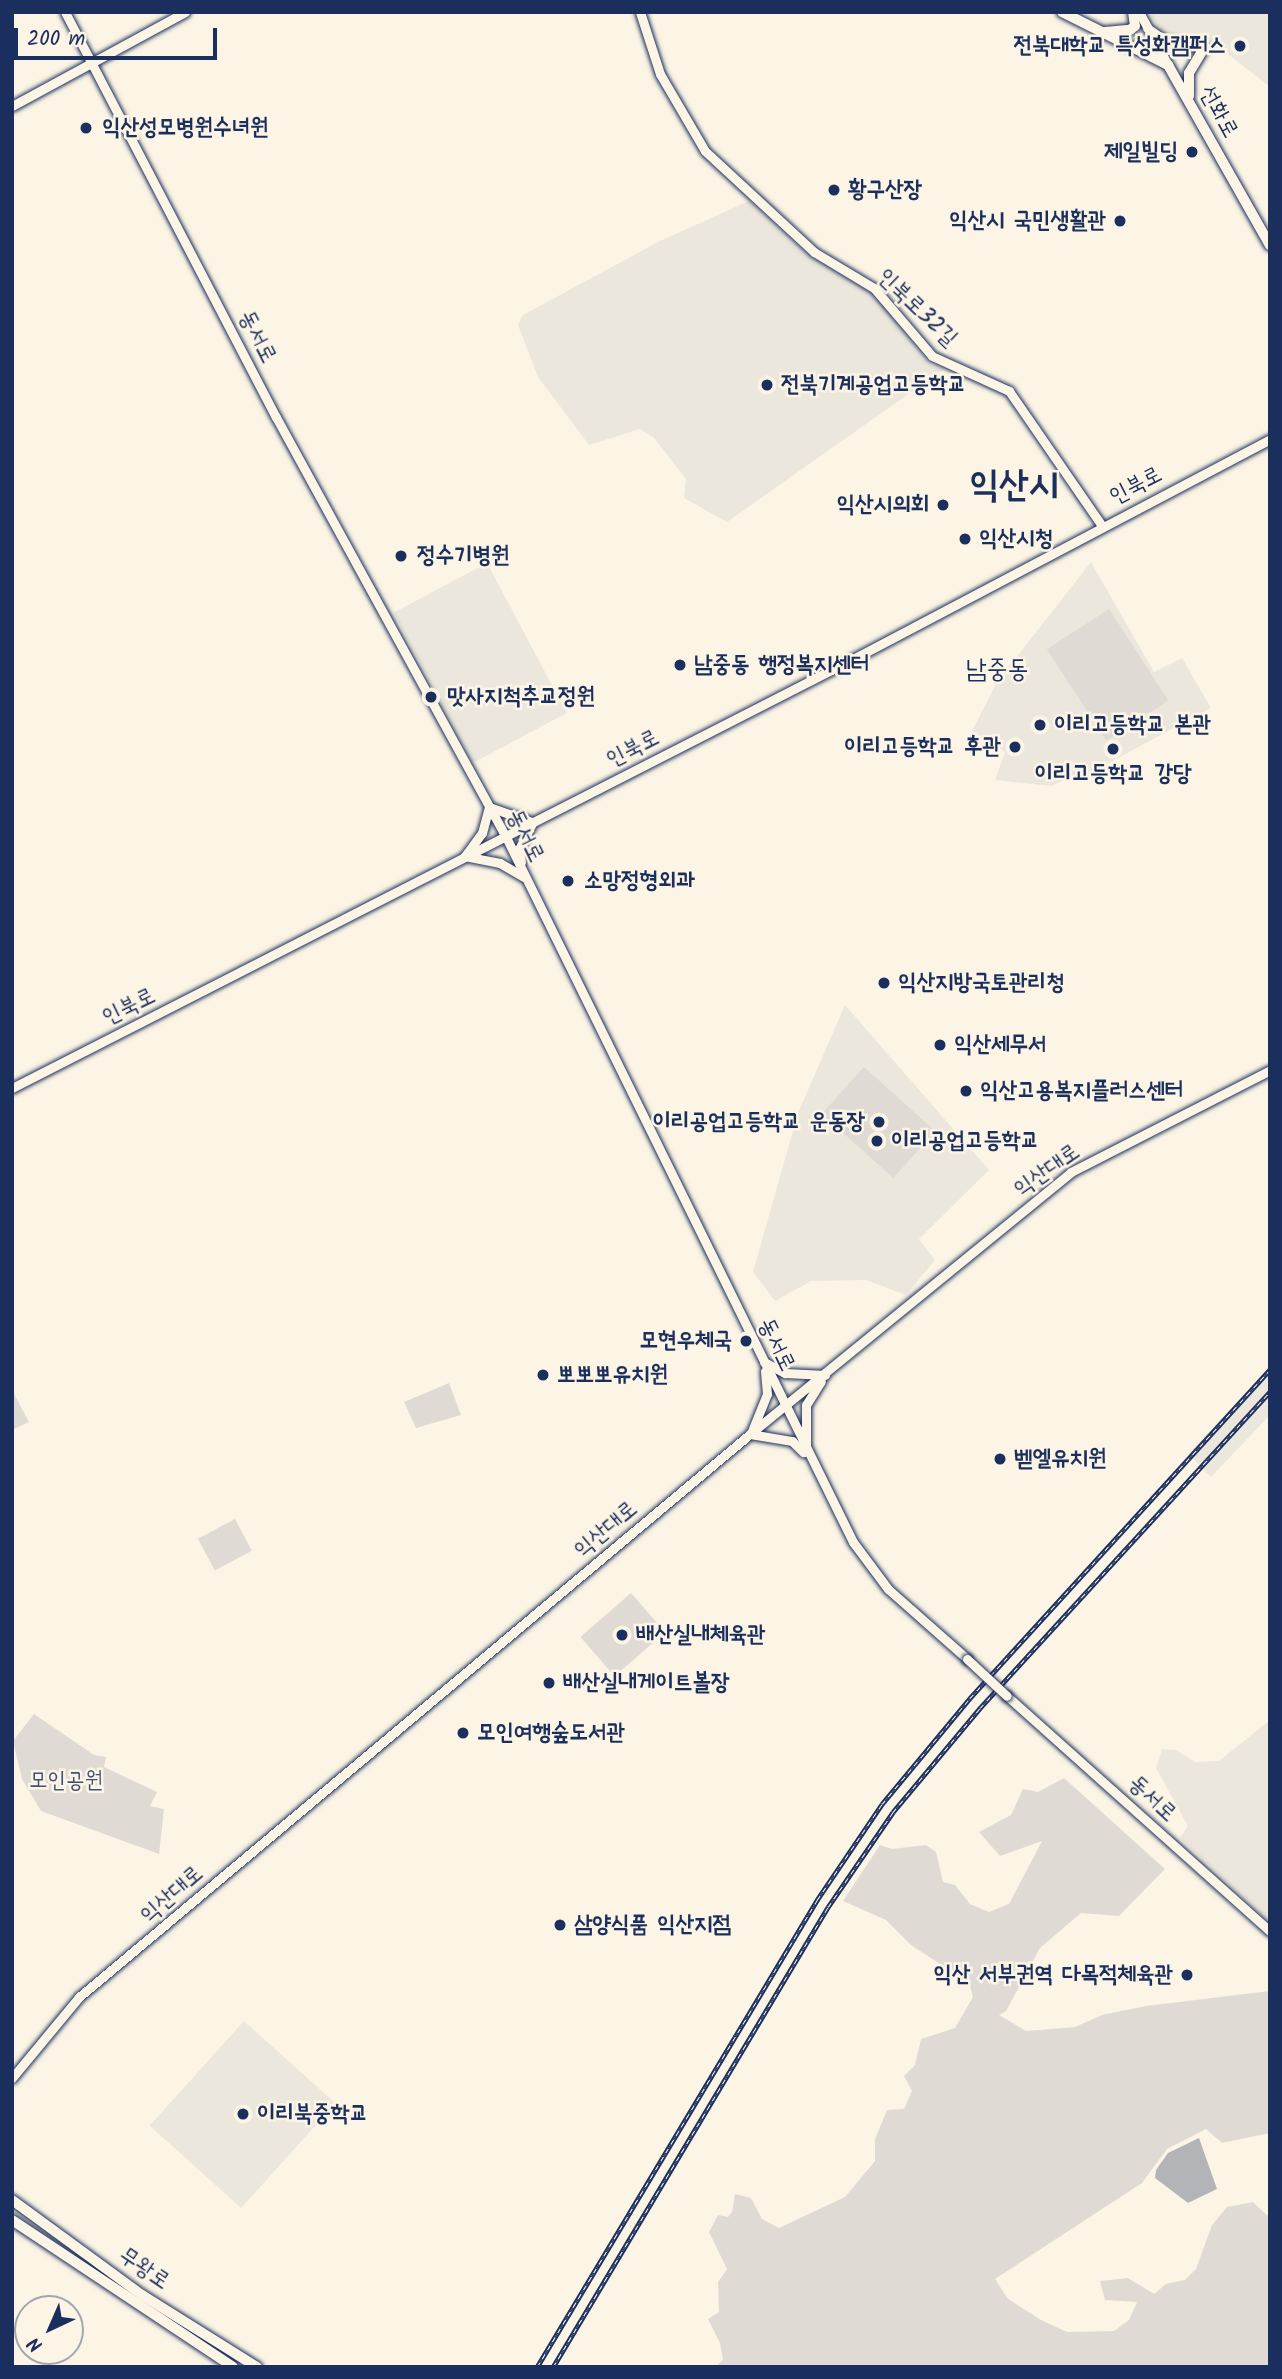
<!DOCTYPE html>
<html>
<head>
<meta charset="utf-8">
<style>
  body { margin:0 }
  #map { position:relative; width:1282px; height:2379px; overflow:hidden; background:#fcf5e5; font-family:Kalam,"Poor Story",sans-serif }
  div>[style] { position:absolute }
  .built>* { inset:0; background:#ece7dc; transform-origin:0 0 }
  .green>* { inset:0; background:#dfdbd4; transform-origin:0 0 }
  .water>* { inset:0; background:#b2b4b8 }
  .roads { filter:drop-shadow(0 0 2px #1b2f5e) drop-shadow(0 0 2px #1b2f5e) }
  .minor>* { height:9px; margin:-4.5px; padding:0 4.5px; transform-origin:4.5px; border-radius:4.5px; background:#fcf5e5 }
  .major>* { height:10px; margin:-5px; padding:0 5px; transform-origin:5px; border-radius:5px; background:#fcf5e5 }
  .rail>* { height:4.5px; margin-top:-2.25px; transform-origin:0; background:repeating-linear-gradient(90deg,#fcf5e5 0 5px,#1b2f5e 0 10px); box-sizing:border-box; border-block:2px solid #1b2f5e }
  .bridges { filter:drop-shadow(0 0 2px #1b2f5e) drop-shadow(0 0 2px #1b2f5e) }
  .minor-bridge>* { height:9px; margin:-4.5px; padding:0 4.5px; transform-origin:4.5px; border-radius:4.5px; background:#fcf5e5 }
  .dots>* { width:19px; height:19px; translate:-50% -50%; box-sizing:border-box; border:4px solid #fcf5e5; border-radius:50% }
  span { translate:-50% -50%; white-space:nowrap; text-align:center; line-height:1.15; -webkit-text-stroke:5px #fcf5e5; paint-order:stroke }
  .poi-label { font-size:23px; color:#1b2f5e; font-weight:700 }
  .right { translate:-100% -50%; text-align:right }
  .left { translate:0 -50%; text-align:left }
  .street-label { font-size:23px; color:#1b2f5e }
  .park-label { font-size:23px; color:#425176 }
  .quarter-label { font-size:26px; color:#1b2f5e }
  .town-label { font-size:37px; color:#1b2f5e; font-weight:700 }
  .frame { position:absolute; inset:0; border:14px solid #1b2f5e; pointer-events:none }
  .north { position:absolute; left:14px; top:2295px; width:70px; height:70px; box-sizing:border-box; background:#fcf5e5; border:2px solid #a2a6af; border-radius:50%; rotate:224deg; font-size:19px; font-weight:700; line-height:28px; text-align:center; color:#1b2f5e }
  .north::after { content:''; display:block; margin:auto; width:24px; height:32px; background:#1b2f5e; clip-path:polygon(50% 0,100% 100%,50% 72%,0 100%) }
  .scale { position:absolute; left:14px; top:28px; width:203px; height:32px; box-sizing:border-box; border:4px solid #1b2f5e; border-top:0; padding-left:9px; font-size:21px; line-height:24px; white-space:nowrap; color:#1b2f5e; -webkit-text-stroke:5px #fcf5e5; paint-order:stroke }
</style>
</head>
<body>
<div id="map">
  <div class="built">
    <i style="clip-path:polygon(1149px 12px,1270px 12px,1270px 87px,1224px 51px,1161px 36px)"></i>
    <i style="clip-path:polygon(749px 201px,812px 258px,870px 290px,931px 365px,944px 369px,727px 522px,684px 498px,686px 479px,654px 438px,640px 429px,589px 445px,538px 377px,518px 325px,523px 315px,660px 241px)"></i>
    <i style="clip-path:polygon(1091px 562px,1154px 672px,1182px 658px,1211px 708px,1079px 779px,1077px 775px,1051px 786px,995px 780px,1005px 752px,972px 731px,997px 682px)"></i>
    <i style="left:487px;top:563px;width:170px;height:106px;rotate:62deg"></i>
    <i style="clip-path:polygon(845px 1005px,989px 1170px,919px 1239px,935px 1260px,906px 1295px,866px 1280px,811px 1281px,775px 1301px,753px 1272px,798px 1113px)"></i>
    <i style="clip-path:polygon(1270px 1367px,1270px 1415px,1211px 1477px,1188px 1454px)"></i>
    <i style="clip-path:polygon(1270px 1720px,1270px 1923px,1180px 1838px,1188px 1826px,1156px 1768px,1162px 1749px,1176px 1750px,1195px 1762px,1219px 1761px)"></i>
    <i style="left:244px;top:2021px;width:123px;height:141px;rotate:42deg"></i>
  </div>
  <div class="green">
    <i style="left:1109px;top:609px;width:109px;height:74px;rotate:57deg"></i>
    <i style="left:864px;top:1067px;width:96px;height:63px;rotate:42deg"></i>
    <i style="clip-path:polygon(449px 1383px,461px 1415px,416px 1428px,404px 1402px)"></i>
    <i style="clip-path:polygon(12px 1390px,29px 1422px,12px 1430px)"></i>
    <i style="left:235px;top:1519px;width:36px;height:42px;rotate:62deg"></i>
    <i style="left:631px;top:1593px;width:52px;height:67px;rotate:49deg"></i>
    <i style="clip-path:polygon(34px 1714px,94px 1755px,106px 1757px,104px 1767px,157px 1792px,150px 1806px,164px 1809px,159px 1854px,41px 1811px,22px 1779px,13px 1741px)"></i>
    <i style="clip-path:polygon(1064px 1778px,1165px 1869px,1119px 1916px,1081px 1913px,1040px 1948px,1006px 2011px,999px 2015px,1026px 2031px,1075px 2027px,1102px 2015px,1146px 2006px,1270px 1991px,1270px 2133px,1222px 2143px,1206px 2129px,1167px 2149px,1142px 2183px,995px 2279px,1008px 2299px,1041px 2320px,1067px 2332px,1114px 2331px,1129px 2320px,1137px 2302px,1105px 2300px,1100px 2281px,1128px 2278px,1154px 2294px,1166px 2284px,1185px 2280px,1196px 2269px,1212px 2225px,1227px 2207px,1253px 2202px,1270px 2218px,1270px 2367px,715px 2367px,723px 2360px,720px 2343px,708px 2319px,719px 2312px,718px 2282px,727px 2269px,709px 2232px,718px 2215px,728px 2217px,732px 2212px,735px 2194px,751px 2198px,762px 2219px,779px 2228px,845px 2197px,875px 2161px,875px 2139px,887px 2110px,904px 2109px,912px 2091px,904px 2076px,915px 2065px,921px 2039px,955px 2028px,973px 1997px,969px 1983px,911px 1945px,886px 1920px,843px 1901px,880px 1845px,892px 1849px,926px 1845px,936px 1852px,943px 1882px,955px 1885px,970px 1904px,989px 1912px,1009px 1904px,1042px 1841px,1000px 1856px,979px 1832px,1011px 1815px,1023px 1789px,1038px 1792px)"></i>
  </div>
  <div class="water">
    <i style="clip-path:polygon(1199px 2138px,1217px 2189px,1188px 2203px,1155px 2178px,1156px 2170px,1168px 2153px)"></i>
  </div>
  <div class="roads">
    <div class="minor">
      <i style="left:65px;top:12px;width:457px;rotate:62.5deg"></i>
      <i style="left:276px;top:417px;width:477px;rotate:61.3deg"></i>
      <i style="left:505px;top:835px;width:788px;rotate:63.79deg"></i>
      <i style="left:853px;top:1542px;width:59px;rotate:53.3deg"></i>
      <i style="left:888px;top:1589px;width:106px;rotate:41.5deg"></i>
      <i style="left:640px;top:12px;width:65px;rotate:72.1deg"></i>
      <i style="left:660px;top:74px;width:89px;rotate:59.7deg"></i>
      <i style="left:705px;top:151px;width:149px;rotate:42.8deg"></i>
      <i style="left:814px;top:252px;width:70px;rotate:31deg"></i>
      <i style="left:874px;top:288px;width:89px;rotate:49.5deg"></i>
      <i style="left:932px;top:356px;width:85px;rotate:24.4deg"></i>
      <i style="left:1009px;top:391px;width:164px;rotate:55.4deg"></i>
      <i style="left:1139px;top:12px;width:60px;rotate:61.3deg"></i>
      <i style="left:1147px;top:28px;width:23px;rotate:34deg"></i>
      <i style="left:1166px;top:41px;width:39px;rotate:10deg"></i>
      <i style="left:12px;top:106px;width:197px;rotate:-28.5deg"></i>
      <i style="left:521px;top:862px;width:13px;rotate:-99deg"></i>
      <i style="left:519px;top:849px;width:28px;rotate:-63deg"></i>
      <i style="left:524px;top:877px;width:28px;rotate:-150deg"></i>
      <i style="left:500px;top:863px;width:36px;rotate:-169deg"></i>
      <i style="left:465px;top:856px;width:29px;rotate:-54deg"></i>
      <i style="left:482px;top:833px;width:27px;rotate:-75deg"></i>
      <i style="left:489px;top:807px;width:46px;rotate:19.2deg"></i>
      <i style="left:12px;top:1088px;width:946px;rotate:-27.03deg"></i>
      <i style="left:855px;top:658px;width:469px;rotate:-27.8deg"></i>
      <i style="left:764px;top:1362px;width:24px;rotate:28deg"></i>
      <i style="left:785px;top:1373px;width:40px;rotate:2.9deg"></i>
      <i style="left:752px;top:1431px;width:40px;rotate:-68deg"></i>
      <i style="left:767px;top:1394px;width:23px;rotate:-95deg"></i>
      <i style="left:750px;top:1434px;width:43px;rotate:9.5deg"></i>
      <i style="left:792px;top:1441px;width:16px;rotate:45deg"></i>
      <i style="left:806px;top:1446px;width:41px;rotate:-90deg"></i>
      <i style="left:806px;top:1405px;width:28px;rotate:-58deg"></i>
      <i style="left:1007px;top:1696px;width:353px;rotate:41.8deg"></i>
      <i style="left:12px;top:2078px;width:105px;rotate:-50.4deg"></i>
      <i style="left:79px;top:1997px;width:876px;rotate:-40deg"></i>
      <i style="left:750px;top:1434px;width:414px;rotate:-39.2deg"></i>
      <i style="left:1071px;top:1172px;width:224px;rotate:-27.1deg"></i>
    </div>
    <div class="major">
      <i style="left:1062px;top:12px;width:119px;rotate:26.6deg"></i>
      <i style="left:1168px;top:65px;width:207px;rotate:60.5deg"></i>
      <i style="left:1105px;top:32px;width:25px;rotate:-5deg"></i>
      <i style="left:1130px;top:30px;width:6px;rotate:-39deg"></i>
      <i style="left:1135px;top:26px;width:14px;rotate:-98deg"></i>
      <i style="left:1189px;top:96px;width:23px;rotate:-90deg"></i>
      <i style="left:1189px;top:73px;width:29px;rotate:-59deg"></i>
      <i style="left:12px;top:2200px;width:161px;rotate:36.2deg"></i>
      <i style="left:142px;top:2295px;width:136px;rotate:32.1deg"></i>
      <i style="left:12px;top:2220px;width:265px;rotate:33.6deg"></i>
    </div>
  </div>
  <div class="rail">
    <i style="left:537px;top:2367px;width:545px;rotate:-59.05deg"></i>
    <i style="left:817px;top:1900px;width:116px;rotate:-55.9deg"></i>
    <i style="left:882px;top:1804px;width:138px;rotate:-50.3deg"></i>
    <i style="left:970px;top:1698px;width:445px;rotate:-47.6deg"></i>
    <i style="left:553px;top:2367px;width:536px;rotate:-59.13deg"></i>
    <i style="left:828px;top:1907px;width:115px;rotate:-55.6deg"></i>
    <i style="left:893px;top:1812px;width:136px;rotate:-50.1deg"></i>
    <i style="left:980px;top:1708px;width:430px;rotate:-47.5deg"></i>
  </div>
  <div class="bridges">
    <div class="minor-bridge">
      <i style="left:967px;top:1659px;width:54px;rotate:42.8deg"></i>
    </div>
  </div>
  <div class="dots">
    <i style="left:1240px;top:46px;background:#1b2f5e"></i>
    <i style="left:86px;top:128px;background:#1b2f5e"></i>
    <i style="left:1192px;top:152px;background:#1b2f5e"></i>
    <i style="left:834px;top:190px;background:#1b2f5e"></i>
    <i style="left:1120px;top:221px;background:#1b2f5e"></i>
    <i style="left:767px;top:385px;background:#1b2f5e"></i>
    <i style="left:943px;top:505px;background:#1b2f5e"></i>
    <i style="left:965px;top:539px;background:#1b2f5e"></i>
    <i style="left:401px;top:556px;background:#1b2f5e"></i>
    <i style="left:680px;top:665px;background:#1b2f5e"></i>
    <i style="left:431px;top:697px;background:#1b2f5e"></i>
    <i style="left:1040px;top:725px;background:#1b2f5e"></i>
    <i style="left:1015px;top:747px;background:#1b2f5e"></i>
    <i style="left:1113px;top:749px;background:#1b2f5e"></i>
    <i style="left:568px;top:881px;background:#1b2f5e"></i>
    <i style="left:884px;top:983px;background:#1b2f5e"></i>
    <i style="left:940px;top:1045px;background:#1b2f5e"></i>
    <i style="left:966px;top:1091px;background:#1b2f5e"></i>
    <i style="left:879px;top:1122px;background:#1b2f5e"></i>
    <i style="left:877px;top:1141px;background:#1b2f5e"></i>
    <i style="left:746px;top:1341px;background:#1b2f5e"></i>
    <i style="left:543px;top:1375px;background:#1b2f5e"></i>
    <i style="left:1000px;top:1459px;background:#1b2f5e"></i>
    <i style="left:622px;top:1635px;background:#1b2f5e"></i>
    <i style="left:549px;top:1683px;background:#1b2f5e"></i>
    <i style="left:463px;top:1733px;background:#1b2f5e"></i>
    <i style="left:560px;top:1925px;background:#1b2f5e"></i>
    <i style="left:1187px;top:1975px;background:#1b2f5e"></i>
    <i style="left:243px;top:2114px;background:#1b2f5e"></i>
  </div>
  <div class="poi-label">
    <span class="right" style="left:1226px;top:46px">전북대학교 특성화캠퍼스</span>
    <span class="left" style="left:102px;top:128px">익산성모병원수녀원</span>
    <span class="right" style="left:1178px;top:152px">제일빌딩</span>
    <span class="left" style="left:848px;top:190px">황구산장</span>
    <span class="right" style="left:1106px;top:221px">익산시 국민생활관</span>
    <span class="left" style="left:781px;top:385px">전북기계공업고등학교</span>
    <span class="right" style="left:929px;top:505px">익산시의회</span>
    <span class="left" style="left:979px;top:539px">익산시청</span>
    <span class="left" style="left:417px;top:556px">정수기병원</span>
    <span class="left" style="left:694px;top:665px">남중동 행정복지센터</span>
    <span class="left" style="left:447px;top:697px">맛사지척추교정원</span>
    <span class="left" style="left:1054px;top:725px">이리고등학교 본관</span>
    <span class="right" style="left:1001px;top:747px">이리고등학교 후관</span>
    <span style="left:1113px;top:774px">이리고등학교 강당</span>
    <span class="left" style="left:584px;top:881px">소망정형외과</span>
    <span class="left" style="left:898px;top:983px">익산지방국토관리청</span>
    <span class="left" style="left:954px;top:1045px">익산세무서</span>
    <span class="left" style="left:980px;top:1091px">익산고용복지플러스센터</span>
    <span class="right" style="left:865px;top:1122px">이리공업고등학교 운동장</span>
    <span class="left" style="left:891px;top:1141px">이리공업고등학교</span>
    <span class="right" style="left:732px;top:1341px">모현우체국</span>
    <span class="left" style="left:557px;top:1375px">뽀뽀뽀유치원</span>
    <span class="left" style="left:1014px;top:1459px">벧엘유치원</span>
    <span class="left" style="left:636px;top:1635px">배산실내체육관</span>
    <span class="left" style="left:563px;top:1683px">배산실내게이트볼장</span>
    <span class="left" style="left:477px;top:1733px">모인여행숲도서관</span>
    <span class="left" style="left:574px;top:1925px">삼양식품 익산지점</span>
    <span class="right" style="left:1173px;top:1975px">익산 서부권역 다목적체육관</span>
    <span class="left" style="left:257px;top:2114px">이리북중학교</span>
  </div>
  <div class="street-label">
    <span style="left:1218px;top:112px;rotate:61deg">선화로</span>
    <span style="left:917px;top:308px;rotate:44deg">인북로32길</span>
    <span style="left:257px;top:337px;rotate:63deg">동서로</span>
    <span style="left:1136px;top:486px;rotate:-27deg">인북로</span>
    <span style="left:633px;top:749px;rotate:-27deg">인북로</span>
    <span style="left:525px;top:836px;rotate:64deg">동서로</span>
    <span style="left:129px;top:1007px;rotate:-26deg">인북로</span>
    <span style="left:1047px;top:1171px;rotate:-35deg">익산대로</span>
    <span style="left:776px;top:1345px;rotate:64deg">동서로</span>
    <span style="left:606px;top:1530px;rotate:-40deg">익산대로</span>
    <span style="left:1152px;top:1799px;rotate:43deg">동서로</span>
    <span style="left:172px;top:1895px;rotate:-41deg">익산대로</span>
    <span style="left:144px;top:2269px;rotate:34deg">무왕로</span>
  </div>
  <div class="park-label">
    <span style="left:66px;top:1781px">모인공원</span>
  </div>
  <div class="quarter-label">
    <span style="left:997px;top:671px">남중동</span>
  </div>
  <div class="town-label">
    <span style="left:1014px;top:487px">익산시</span>
  </div>
  <div class="frame"></div>
  <div class="north">N</div>
  <div class="scale">200 m</div>
</div>
</body>
</html>
